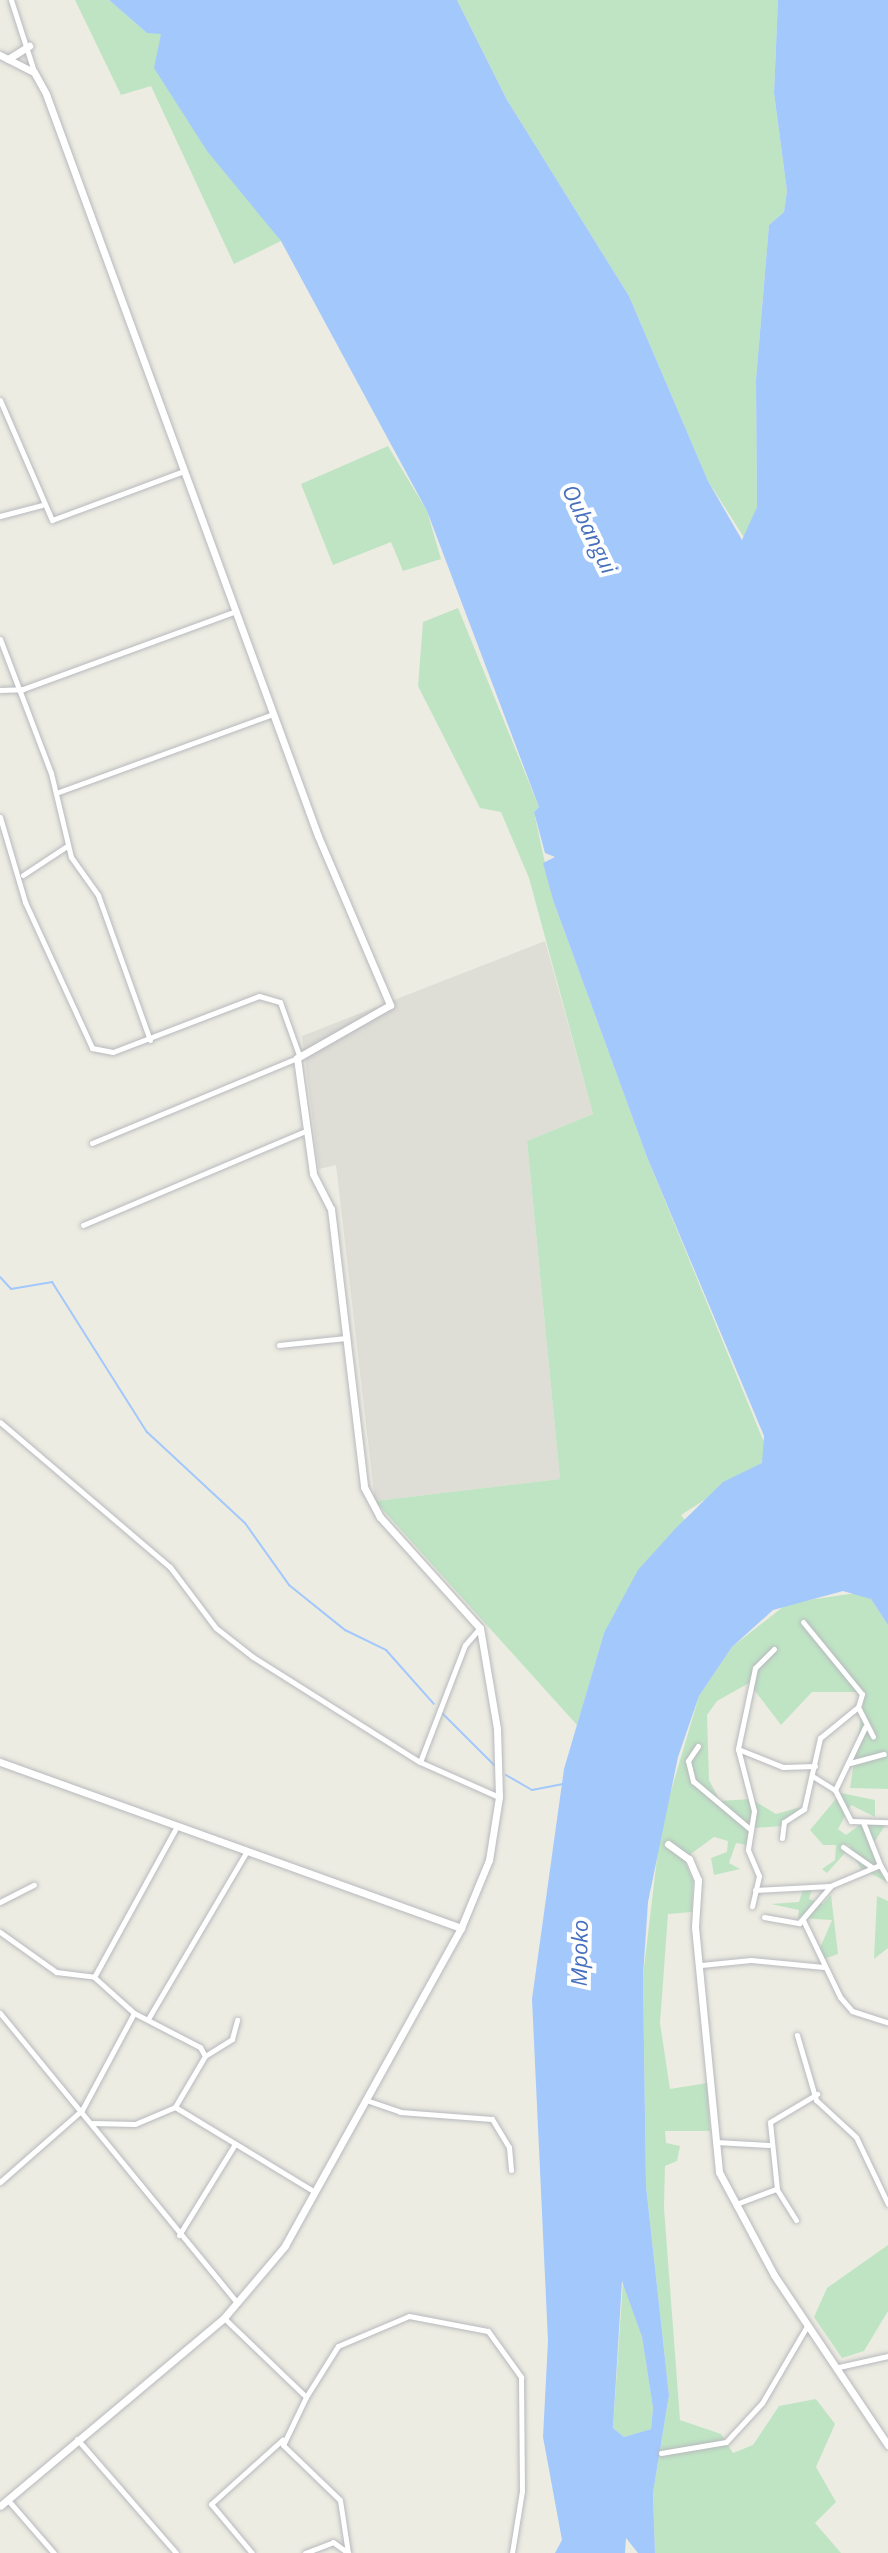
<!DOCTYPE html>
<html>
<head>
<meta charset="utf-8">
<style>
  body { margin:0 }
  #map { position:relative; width:888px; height:2553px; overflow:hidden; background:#edece2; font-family:"Open Sans",sans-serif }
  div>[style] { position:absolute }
  .industrial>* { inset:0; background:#deddd6 }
  .green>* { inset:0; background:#bfe4c4 }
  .water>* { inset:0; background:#a3c8fc }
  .stream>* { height:2px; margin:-1px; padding:0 1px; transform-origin:1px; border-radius:1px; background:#a3c8fc }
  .roads { filter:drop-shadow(0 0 2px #b7b9be) drop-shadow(0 0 2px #b7b9be) }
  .minor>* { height:5px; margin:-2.5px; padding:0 2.5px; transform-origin:2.5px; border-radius:2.5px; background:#fff }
  .tertiary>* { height:7px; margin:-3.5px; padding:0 3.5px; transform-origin:3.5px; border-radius:3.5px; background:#fff }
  span { translate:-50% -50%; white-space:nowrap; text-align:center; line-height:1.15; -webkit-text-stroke:8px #fff; paint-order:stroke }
  .water-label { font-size:22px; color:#466fbe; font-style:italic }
</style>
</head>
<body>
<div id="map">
  <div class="industrial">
    <i style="clip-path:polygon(545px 941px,593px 1114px,527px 1141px,560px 1479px,375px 1501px,336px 1165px,319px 1169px,302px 1036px)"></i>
  </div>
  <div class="green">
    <i style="clip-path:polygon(75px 0,109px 0,147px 33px,161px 33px,186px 118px,281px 241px,234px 264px,151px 86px,121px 95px)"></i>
    <i style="clip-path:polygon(457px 0,778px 0,774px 93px,787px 191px,784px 212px,769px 225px,756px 380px,757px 507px,745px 539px,708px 481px,629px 296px,507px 100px)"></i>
    <i style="clip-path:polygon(388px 446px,427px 511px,441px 559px,403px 571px,391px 542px,333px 565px,301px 484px)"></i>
    <i style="clip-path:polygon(458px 608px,539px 807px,534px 812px,553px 900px,647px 1157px,766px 1447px,762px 1463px,681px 1515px,686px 1521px,604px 1633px,577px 1725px,375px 1501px,560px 1479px,527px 1141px,593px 1114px,529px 878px,501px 812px,480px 808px,418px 686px,423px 622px)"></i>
    <i style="clip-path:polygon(856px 1593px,871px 1599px,888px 1625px,888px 1789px,850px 1788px,865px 1692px,812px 1692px,781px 1725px,749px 1683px,717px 1701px,707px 1715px,709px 1780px,720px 1801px,751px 1799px,776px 1814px,801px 1807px,782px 1826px,754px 1828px,747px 1845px,736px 1843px,729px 1863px,740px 1869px,714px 1875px,711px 1858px,727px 1852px,728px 1841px,714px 1837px,684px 1859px,693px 1880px,692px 1912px,668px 1914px,660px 2023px,670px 2089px,707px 2083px,710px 2131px,665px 2131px,666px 2143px,680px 2146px,677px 2161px,665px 2166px,664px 2208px,680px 2420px,721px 2434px,733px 2453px,753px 2445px,779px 2406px,816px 2399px,835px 2424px,816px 2467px,836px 2502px,815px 2523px,841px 2553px,655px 2553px,653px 2493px,669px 2395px,646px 2186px,643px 1976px,661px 1825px,699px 1696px,732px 1647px,788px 1603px)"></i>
    <i style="clip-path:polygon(841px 1793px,875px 1800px,875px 1817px,851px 1805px,838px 1829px,846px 1835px,861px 1824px,886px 1824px,873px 1844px,887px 1882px,860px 1868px,849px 1845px,842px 1845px,845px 1853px,827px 1873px,822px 1869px,835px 1860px,836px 1845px,823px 1845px,810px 1830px)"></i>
    <i style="clip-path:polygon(804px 1887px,812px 1889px,809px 1899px,823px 1904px,831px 1895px,838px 1954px,824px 1959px,820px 1948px,832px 1920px,798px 1918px,799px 1910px,771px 1904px,799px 1902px)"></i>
    <i style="clip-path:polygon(877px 1896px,888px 1901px,888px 1948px,874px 1959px)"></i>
    <i style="clip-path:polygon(888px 2245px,888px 2311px,864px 2351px,842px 2358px,814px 2317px,827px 2288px)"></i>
    <i style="clip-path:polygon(623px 2281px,642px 2337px,653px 2408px,651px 2429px,624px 2437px,613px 2428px)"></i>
  </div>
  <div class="water">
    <i style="clip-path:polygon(evenodd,109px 0,457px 0,507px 100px,629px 296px,708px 481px,742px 540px,757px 507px,756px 380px,769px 225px,784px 212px,787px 191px,774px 93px,778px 0,888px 0,888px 1625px,871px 1599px,843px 1591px,773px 1610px,732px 1647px,699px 1696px,678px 1757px,648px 1902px,643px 1976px,646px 2186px,669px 2395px,653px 2493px,655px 2553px,638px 2553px,626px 2538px,625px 2553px,555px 2553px,562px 2540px,543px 2437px,548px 2341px,532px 1999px,564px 1769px,604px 1633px,638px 1570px,675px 1529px,723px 1482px,762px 1463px,764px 1436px,647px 1157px,553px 900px,543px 863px,555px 857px,545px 853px,534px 812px,539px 807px,427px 511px,281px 241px,207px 151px,154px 68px,161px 34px,147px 33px,109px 0,622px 2281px,642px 2337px,653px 2408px,651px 2429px,624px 2437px,613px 2428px,622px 2281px)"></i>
  </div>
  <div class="stream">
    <i style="left:0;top:1277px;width:16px;rotate:47deg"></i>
    <i style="left:11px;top:1289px;width:42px;rotate:-9.7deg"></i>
    <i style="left:52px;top:1282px;width:178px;rotate:57.7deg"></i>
    <i style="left:147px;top:1432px;width:134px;rotate:42.9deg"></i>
    <i style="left:245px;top:1523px;width:76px;rotate:54.6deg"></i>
    <i style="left:289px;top:1585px;width:72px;rotate:38.8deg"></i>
    <i style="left:345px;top:1630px;width:46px;rotate:26deg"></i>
    <i style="left:386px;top:1650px;width:72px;rotate:48.4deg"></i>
    <i style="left:442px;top:1713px;width:74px;rotate:45deg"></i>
    <i style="left:506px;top:1775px;width:30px;rotate:30deg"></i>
    <i style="left:532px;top:1790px;width:33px;rotate:-11deg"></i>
  </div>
  <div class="roads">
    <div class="minor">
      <i style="left:11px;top:0;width:75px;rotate:72.1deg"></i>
      <i style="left:0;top:400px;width:131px;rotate:66.6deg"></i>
      <i style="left:52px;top:520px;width:141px;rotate:-20.4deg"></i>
      <i style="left:0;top:516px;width:43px;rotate:-14.7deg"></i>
      <i style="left:0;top:639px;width:143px;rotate:69.2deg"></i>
      <i style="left:51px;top:773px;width:86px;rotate:76.6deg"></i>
      <i style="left:71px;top:857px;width:47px;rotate:54.6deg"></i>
      <i style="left:98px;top:895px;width:154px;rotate:70.3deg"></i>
      <i style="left:0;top:690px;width:23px;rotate:-2deg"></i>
      <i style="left:23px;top:689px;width:227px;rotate:-20.1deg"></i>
      <i style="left:56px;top:793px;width:231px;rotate:-20deg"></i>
      <i style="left:0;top:817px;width:89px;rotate:73.6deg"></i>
      <i style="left:25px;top:902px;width:161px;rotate:65.3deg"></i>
      <i style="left:92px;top:1048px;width:21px;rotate:11deg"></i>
      <i style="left:113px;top:1052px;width:156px;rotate:-21deg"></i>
      <i style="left:259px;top:996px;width:22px;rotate:16deg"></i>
      <i style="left:280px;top:1002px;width:56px;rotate:70.3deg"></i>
      <i style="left:23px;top:875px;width:53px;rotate:-33.4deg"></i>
      <i style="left:92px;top:1143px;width:222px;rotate:-22.5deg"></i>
      <i style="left:83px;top:1225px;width:244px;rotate:-22.9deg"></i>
      <i style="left:279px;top:1345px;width:67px;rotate:-6deg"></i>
      <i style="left:0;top:1422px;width:223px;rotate:40.5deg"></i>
      <i style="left:170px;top:1567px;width:76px;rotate:53deg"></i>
      <i style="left:216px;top:1628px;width:47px;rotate:38.1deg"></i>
      <i style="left:253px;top:1657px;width:197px;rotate:32.2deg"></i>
      <i style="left:420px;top:1762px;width:86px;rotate:23.9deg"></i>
      <i style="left:803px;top:1622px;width:93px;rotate:50.7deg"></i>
      <i style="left:862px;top:1694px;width:14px;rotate:107deg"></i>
      <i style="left:858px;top:1707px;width:33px;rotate:63deg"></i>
      <i style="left:774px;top:1649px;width:27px;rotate:135deg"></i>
      <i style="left:755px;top:1668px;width:83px;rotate:101.9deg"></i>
      <i style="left:738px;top:1749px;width:48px;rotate:21.8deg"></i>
      <i style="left:783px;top:1767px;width:32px;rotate:-2deg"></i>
      <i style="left:698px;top:1746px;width:18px;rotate:124deg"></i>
      <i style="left:688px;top:1761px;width:21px;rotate:76deg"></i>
      <i style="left:693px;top:1781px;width:75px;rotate:40.1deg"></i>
      <i style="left:738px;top:1749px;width:64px;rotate:75.5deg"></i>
      <i style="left:754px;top:1811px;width:39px;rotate:99deg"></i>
      <i style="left:748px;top:1850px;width:28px;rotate:67deg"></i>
      <i style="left:759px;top:1876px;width:31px;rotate:103deg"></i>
      <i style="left:420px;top:1762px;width:125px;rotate:-69deg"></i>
      <i style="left:465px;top:1645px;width:21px;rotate:-49deg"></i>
      <i style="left:850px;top:1763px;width:35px;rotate:-15deg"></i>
      <i style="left:814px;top:1777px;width:25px;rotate:32deg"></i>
      <i style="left:835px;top:1790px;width:35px;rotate:63deg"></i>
      <i style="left:851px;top:1821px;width:37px;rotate:2deg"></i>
      <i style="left:835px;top:1790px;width:70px;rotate:-64.5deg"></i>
      <i style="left:176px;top:1828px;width:170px;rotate:118.8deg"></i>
      <i style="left:94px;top:1977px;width:54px;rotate:42deg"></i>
      <i style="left:134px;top:2013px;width:74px;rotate:27.3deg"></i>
      <i style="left:200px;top:2047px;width:10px;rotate:61deg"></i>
      <i style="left:205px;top:2056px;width:59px;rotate:120.5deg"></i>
      <i style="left:175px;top:2107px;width:164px;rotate:31.3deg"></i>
      <i style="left:782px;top:1838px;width:16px;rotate:-83deg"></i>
      <i style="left:784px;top:1822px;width:24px;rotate:-33deg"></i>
      <i style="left:804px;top:1809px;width:73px;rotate:-77.3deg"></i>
      <i style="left:820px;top:1738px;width:49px;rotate:-39.2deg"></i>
      <i style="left:843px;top:1847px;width:35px;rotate:35deg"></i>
      <i style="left:880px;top:1865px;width:16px;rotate:60deg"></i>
      <i style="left:755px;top:1890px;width:75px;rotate:-3.1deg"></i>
      <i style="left:830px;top:1886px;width:54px;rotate:-22.8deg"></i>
      <i style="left:880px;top:1865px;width:46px;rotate:-111.6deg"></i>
      <i style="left:0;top:1902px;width:38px;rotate:-27deg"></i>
      <i style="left:764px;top:1917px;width:36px;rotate:10deg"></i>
      <i style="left:799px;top:1923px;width:48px;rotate:-49.3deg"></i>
      <i style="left:803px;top:1920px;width:85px;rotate:64.3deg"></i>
      <i style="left:840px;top:1997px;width:18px;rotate:49deg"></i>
      <i style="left:852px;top:2011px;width:38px;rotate:18deg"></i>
      <i style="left:0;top:1932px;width:69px;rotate:35.5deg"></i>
      <i style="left:56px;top:1972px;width:38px;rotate:7deg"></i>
      <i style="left:701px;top:1965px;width:50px;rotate:-5.7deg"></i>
      <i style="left:751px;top:1960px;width:73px;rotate:5.5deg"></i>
      <i style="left:0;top:2013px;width:375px;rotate:50.7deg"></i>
      <i style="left:148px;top:2019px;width:195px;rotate:-59.5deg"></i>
      <i style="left:797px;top:2035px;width:68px;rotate:73.7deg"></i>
      <i style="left:816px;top:2100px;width:54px;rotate:42.8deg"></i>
      <i style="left:856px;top:2137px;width:74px;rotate:64.5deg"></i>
      <i style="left:205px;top:2056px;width:32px;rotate:-32deg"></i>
      <i style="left:232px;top:2039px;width:20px;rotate:-75deg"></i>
      <i style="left:366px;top:2100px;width:36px;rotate:19deg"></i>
      <i style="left:400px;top:2112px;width:92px;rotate:4.4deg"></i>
      <i style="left:492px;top:2119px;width:33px;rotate:59deg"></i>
      <i style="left:509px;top:2147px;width:23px;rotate:85deg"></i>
      <i style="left:92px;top:2123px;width:43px;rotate:1.3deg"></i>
      <i style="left:135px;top:2124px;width:43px;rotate:-23deg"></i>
      <i style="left:716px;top:2142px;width:53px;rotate:3.2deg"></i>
      <i style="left:0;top:2182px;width:109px;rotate:-41.3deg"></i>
      <i style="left:82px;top:2110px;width:110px;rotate:-61.8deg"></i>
      <i style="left:736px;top:2204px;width:43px;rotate:-20.6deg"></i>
      <i style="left:796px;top:2220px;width:36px;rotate:-122deg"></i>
      <i style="left:777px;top:2189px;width:67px;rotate:-96deg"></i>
      <i style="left:770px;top:2122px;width:55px;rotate:-30.8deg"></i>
      <i style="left:179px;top:2235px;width:107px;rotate:-58.4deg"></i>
      <i style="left:224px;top:2318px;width:114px;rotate:43.9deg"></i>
      <i style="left:306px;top:2397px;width:60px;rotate:-57.9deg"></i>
      <i style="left:338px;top:2346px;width:77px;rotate:-22.9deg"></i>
      <i style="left:409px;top:2316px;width:80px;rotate:10.8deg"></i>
      <i style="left:488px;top:2331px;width:57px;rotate:54.3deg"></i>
      <i style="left:521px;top:2377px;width:114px;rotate:89.5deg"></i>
      <i style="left:522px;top:2491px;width:63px;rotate:99.2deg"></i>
      <i style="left:839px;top:2367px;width:50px;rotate:-12.7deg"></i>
      <i style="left:306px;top:2397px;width:53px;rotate:115.6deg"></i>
      <i style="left:283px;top:2445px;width:79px;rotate:44deg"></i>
      <i style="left:340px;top:2500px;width:54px;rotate:81.4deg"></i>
      <i style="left:77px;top:2439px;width:151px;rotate:49deg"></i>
      <i style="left:661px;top:2453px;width:66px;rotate:-9.6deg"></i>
      <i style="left:726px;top:2442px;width:53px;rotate:-47.3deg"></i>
      <i style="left:762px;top:2403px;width:89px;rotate:-59.7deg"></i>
      <i style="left:7px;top:2499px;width:72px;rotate:49deg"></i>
      <i style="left:252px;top:2553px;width:64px;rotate:-129.9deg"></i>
      <i style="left:211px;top:2504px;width:96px;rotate:-42deg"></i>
      <i style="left:305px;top:2553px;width:30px;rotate:-21deg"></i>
      <i style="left:333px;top:2542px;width:19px;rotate:36deg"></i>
    </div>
    <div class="tertiary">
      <i style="left:0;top:55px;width:38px;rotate:27deg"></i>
      <i style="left:34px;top:72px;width:25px;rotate:61deg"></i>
      <i style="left:46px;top:94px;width:790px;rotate:69.87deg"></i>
      <i style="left:318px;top:836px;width:184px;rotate:66.9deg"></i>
      <i style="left:390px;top:1005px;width:107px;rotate:150.3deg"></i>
      <i style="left:297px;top:1058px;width:117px;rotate:82.1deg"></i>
      <i style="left:313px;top:1174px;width:39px;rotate:63deg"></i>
      <i style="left:331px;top:1209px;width:280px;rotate:83.2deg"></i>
      <i style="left:364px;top:1487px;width:34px;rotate:62deg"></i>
      <i style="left:380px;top:1517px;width:149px;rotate:48deg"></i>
      <i style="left:480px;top:1628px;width:102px;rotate:80.4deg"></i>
      <i style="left:497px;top:1729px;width:68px;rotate:88.3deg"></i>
      <i style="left:499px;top:1797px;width:64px;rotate:99deg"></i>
      <i style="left:489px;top:1860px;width:74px;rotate:112.4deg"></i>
      <i style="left:461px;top:1928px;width:363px;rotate:119deg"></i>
      <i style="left:285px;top:2246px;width:94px;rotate:130.3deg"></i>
      <i style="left:224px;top:2318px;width:292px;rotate:140deg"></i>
      <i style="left:8px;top:59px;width:25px;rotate:-32deg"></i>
      <i style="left:0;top:1762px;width:490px;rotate:19.8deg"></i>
      <i style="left:668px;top:1844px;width:26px;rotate:36deg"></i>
      <i style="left:689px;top:1859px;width:23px;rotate:67deg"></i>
      <i style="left:698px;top:1880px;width:47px;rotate:93.7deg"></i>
      <i style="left:695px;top:1927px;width:246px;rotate:84.4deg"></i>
      <i style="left:719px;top:2172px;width:117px;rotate:61.9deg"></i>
      <i style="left:774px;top:2275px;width:205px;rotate:56.2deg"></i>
    </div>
  </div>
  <div class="water-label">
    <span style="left:590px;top:529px;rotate:64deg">Oubangui</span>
    <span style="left:579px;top:1953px;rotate:-89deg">Mpoko</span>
  </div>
</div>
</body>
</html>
